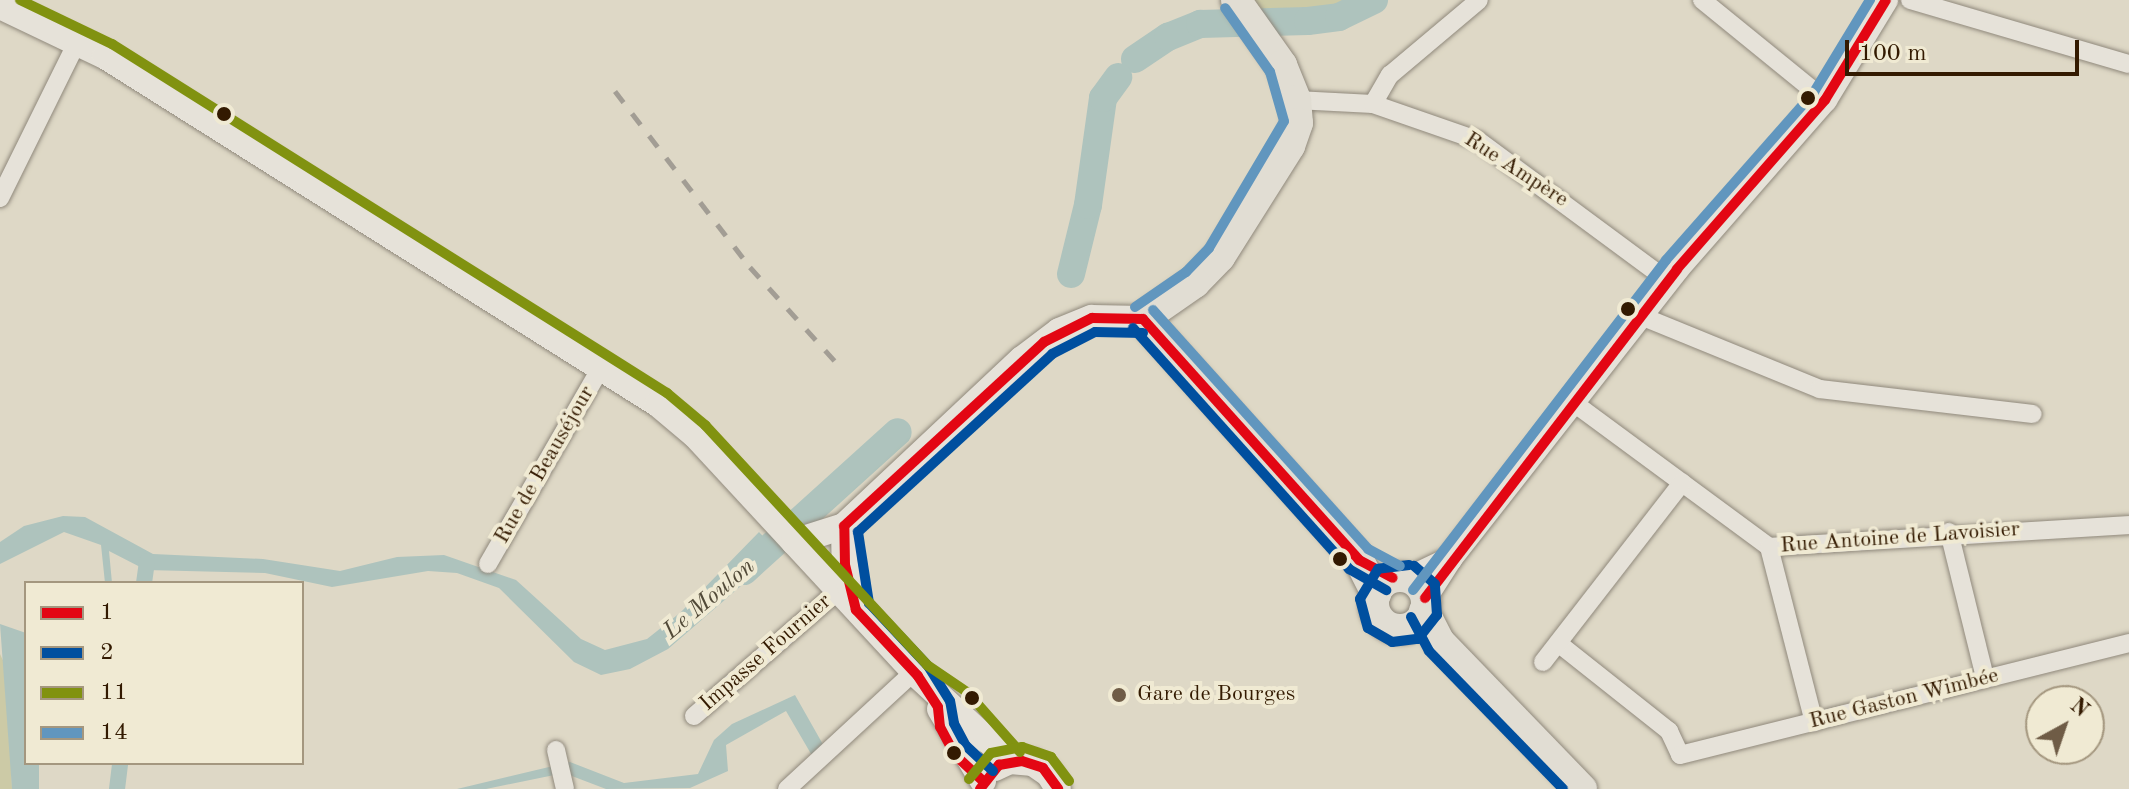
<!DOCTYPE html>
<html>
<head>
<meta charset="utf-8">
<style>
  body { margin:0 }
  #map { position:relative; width:2129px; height:789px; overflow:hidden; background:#ded8c6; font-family:"Old Standard TT",serif }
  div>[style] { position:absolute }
  .green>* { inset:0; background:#cccaa6 }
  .water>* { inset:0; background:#aec3bd }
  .canal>* { height:16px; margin:-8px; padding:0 8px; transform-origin:8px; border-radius:8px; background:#aec3bd }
  .river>* { height:28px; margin:-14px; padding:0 14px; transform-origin:14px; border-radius:14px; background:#aec3bd }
  .roads { filter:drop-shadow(0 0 2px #90897c) drop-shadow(0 0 2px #90897c) }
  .minor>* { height:18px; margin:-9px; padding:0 9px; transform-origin:9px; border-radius:9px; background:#e6e2d9 }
  .tertiary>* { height:24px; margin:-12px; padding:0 12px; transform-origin:12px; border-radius:12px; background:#e6e2d9 }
  .secondary>* { height:26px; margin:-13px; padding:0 13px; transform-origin:13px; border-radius:13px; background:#e6e2d9 }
  .primary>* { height:30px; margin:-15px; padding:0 15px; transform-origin:15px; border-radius:15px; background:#e1ddd3 }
  .primary>.ring { margin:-15px; padding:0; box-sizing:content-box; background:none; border:30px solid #e1ddd3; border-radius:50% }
  .rail>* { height:5px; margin-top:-2.5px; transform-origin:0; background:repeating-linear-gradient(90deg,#a29d94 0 14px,transparent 0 28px) }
  .bus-1>* { height:10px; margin:-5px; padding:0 5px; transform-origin:5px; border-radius:5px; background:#e30613 }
  .bus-2>* { height:10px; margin:-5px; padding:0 5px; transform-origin:5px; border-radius:5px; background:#004f9f }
  .bus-3>* { height:10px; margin:-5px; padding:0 5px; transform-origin:5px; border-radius:5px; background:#819210 }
  .bus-4>* { height:10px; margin:-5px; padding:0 5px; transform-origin:5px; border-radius:5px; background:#6196be }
  .dots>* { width:22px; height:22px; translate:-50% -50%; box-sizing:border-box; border:4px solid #f0ead3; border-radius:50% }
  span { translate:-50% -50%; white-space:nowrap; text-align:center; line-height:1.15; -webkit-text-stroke:8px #f0ead3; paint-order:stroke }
  .street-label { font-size:22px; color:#331a01 }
  .poi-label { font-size:22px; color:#331a01 }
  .left { translate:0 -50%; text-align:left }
  .water-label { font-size:24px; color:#524a38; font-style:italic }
  .legend { position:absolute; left:24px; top:581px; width:280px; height:184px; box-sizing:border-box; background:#f0ead3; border:2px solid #a4977f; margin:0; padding:10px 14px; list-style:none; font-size:24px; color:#331a01 }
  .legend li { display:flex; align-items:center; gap:16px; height:40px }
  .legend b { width:40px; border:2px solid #a4977f }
  .north { position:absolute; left:2025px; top:685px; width:80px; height:80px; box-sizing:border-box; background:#f0ead3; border:2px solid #a4977f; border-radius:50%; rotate:40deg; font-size:22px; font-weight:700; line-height:32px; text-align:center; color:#331a01 }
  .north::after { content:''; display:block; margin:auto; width:28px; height:36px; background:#6f5c46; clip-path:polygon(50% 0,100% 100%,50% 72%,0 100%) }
  .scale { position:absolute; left:1845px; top:40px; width:234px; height:36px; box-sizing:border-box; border:4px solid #331a01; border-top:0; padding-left:10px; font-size:24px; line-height:28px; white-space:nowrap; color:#331a01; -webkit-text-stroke:6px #f0ead3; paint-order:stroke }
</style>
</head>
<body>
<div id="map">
  <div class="green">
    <i style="clip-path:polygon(1243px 0,1374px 0,1339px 17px,1308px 21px,1261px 21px)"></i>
    <i style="clip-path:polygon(0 654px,7px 669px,12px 789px,0 789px)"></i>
  </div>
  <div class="water">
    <i style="clip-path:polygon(63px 516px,85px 517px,153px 554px,263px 559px,340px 571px,397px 557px,444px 555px,516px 580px,581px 639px,605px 650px,647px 639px,681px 612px,759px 532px,779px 553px,668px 649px,630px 669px,601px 675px,574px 662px,499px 588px,457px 573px,428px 571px,332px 587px,265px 573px,146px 570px,109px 551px,112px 583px,105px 583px,101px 545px,64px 532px,0 564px,0 542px,24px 526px)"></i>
    <i style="clip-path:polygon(0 624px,26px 633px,26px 763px,39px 763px,39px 789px,12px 789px)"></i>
    <i style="clip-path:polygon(795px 695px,825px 748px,814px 759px,786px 711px,726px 745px,728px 771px,690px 788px,606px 789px,564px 773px,486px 789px,457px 789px,570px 762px,624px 783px,698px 774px,714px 740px,732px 724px)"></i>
  </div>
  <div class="canal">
    <i style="left:144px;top:583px;width:22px;rotate:-82deg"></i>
    <i style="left:117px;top:789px;width:26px;rotate:-83deg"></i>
  </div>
  <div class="river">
    <i style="left:1135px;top:59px;width:40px;rotate:-34deg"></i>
    <i style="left:1168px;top:37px;width:35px;rotate:-22deg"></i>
    <i style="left:1200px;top:24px;width:108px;rotate:-1.6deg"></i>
    <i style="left:1308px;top:21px;width:31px;rotate:-7deg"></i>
    <i style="left:1339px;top:17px;width:39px;rotate:-26deg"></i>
    <i style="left:1071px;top:274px;width:71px;rotate:-76.2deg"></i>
    <i style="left:1088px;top:205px;width:108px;rotate:-82deg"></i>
    <i style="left:1103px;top:98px;width:26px;rotate:-54deg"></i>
    <i style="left:744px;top:571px;width:207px;rotate:-42.1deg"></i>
  </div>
  <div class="roads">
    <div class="minor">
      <i style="left:1702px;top:0;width:159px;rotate:39.1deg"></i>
      <i style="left:1910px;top:0;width:228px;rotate:16.3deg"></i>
      <i style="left:1296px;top:100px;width:77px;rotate:3deg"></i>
      <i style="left:1373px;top:104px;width:112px;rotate:19.2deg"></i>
      <i style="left:1479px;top:141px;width:235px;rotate:36.5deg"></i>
      <i style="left:1373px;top:104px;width:34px;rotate:-60deg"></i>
      <i style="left:1390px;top:75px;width:116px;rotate:-40.1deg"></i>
      <i style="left:0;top:198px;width:174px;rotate:-63.7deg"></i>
      <i style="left:1641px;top:316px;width:193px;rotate:22.2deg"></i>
      <i style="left:1820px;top:389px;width:214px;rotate:6.7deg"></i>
      <i style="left:1574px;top:403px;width:242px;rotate:36.4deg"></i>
      <i style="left:1769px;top:547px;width:361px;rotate:-3.5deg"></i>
      <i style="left:1949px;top:532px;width:150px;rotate:76.1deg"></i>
      <i style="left:1769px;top:547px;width:181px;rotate:75.6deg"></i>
      <i style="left:488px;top:564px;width:228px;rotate:-60.1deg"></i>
      <i style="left:1558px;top:643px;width:142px;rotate:38.4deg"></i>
      <i style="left:1669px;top:731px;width:26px;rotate:65deg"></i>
      <i style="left:1680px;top:755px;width:463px;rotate:-14deg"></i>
      <i style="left:1543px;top:662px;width:227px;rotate:-52.2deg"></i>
      <i style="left:694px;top:716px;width:192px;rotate:-41deg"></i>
      <i style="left:556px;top:750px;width:40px;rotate:77deg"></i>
      <i style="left:787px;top:789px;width:173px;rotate:-42.7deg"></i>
    </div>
    <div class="tertiary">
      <i style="left:1408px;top:579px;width:47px;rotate:-25.5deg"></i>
      <i style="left:1425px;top:598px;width:46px;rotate:-57.3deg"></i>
      <i style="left:1450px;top:559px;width:368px;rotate:-51.9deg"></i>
      <i style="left:1677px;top:269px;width:225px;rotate:-48.8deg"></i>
      <i style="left:1825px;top:100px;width:117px;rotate:-58.6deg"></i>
    </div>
    <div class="secondary">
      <i style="left:0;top:6px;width:116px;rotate:25.5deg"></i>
      <i style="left:105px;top:56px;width:653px;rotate:32.18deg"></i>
      <i style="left:658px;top:404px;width:48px;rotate:40deg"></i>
      <i style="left:695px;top:435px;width:328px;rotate:47.2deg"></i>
      <i style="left:918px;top:676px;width:125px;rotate:42.7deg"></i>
      <i style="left:844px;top:526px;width:39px;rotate:89deg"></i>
      <i style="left:845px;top:565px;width:42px;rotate:76.3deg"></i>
      <i style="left:794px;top:542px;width:52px;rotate:-17.7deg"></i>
      <i style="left:844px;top:526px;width:244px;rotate:-43.2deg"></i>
      <i style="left:1022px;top:359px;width:46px;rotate:-37.1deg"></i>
      <i style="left:1059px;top:331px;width:35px;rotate:-22deg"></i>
      <i style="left:1092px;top:318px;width:51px;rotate:1.1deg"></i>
      <i style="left:940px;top:709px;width:84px;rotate:59.2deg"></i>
      <i style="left:995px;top:768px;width:17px;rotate:-25deg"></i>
      <i style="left:1010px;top:761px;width:23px;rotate:5deg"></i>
      <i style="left:1033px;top:763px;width:19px;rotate:35deg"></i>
      <i style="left:1049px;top:774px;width:17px;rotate:59deg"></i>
    </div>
    <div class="primary">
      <i style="left:1236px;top:0;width:80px;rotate:54.7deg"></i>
      <i style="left:1282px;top:65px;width:38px;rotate:68deg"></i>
      <i style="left:1296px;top:100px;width:23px;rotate:85deg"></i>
      <i style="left:1298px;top:123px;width:24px;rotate:109deg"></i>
      <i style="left:1290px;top:146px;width:131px;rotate:122.2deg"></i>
      <i style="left:1220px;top:257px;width:36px;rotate:134deg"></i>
      <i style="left:1195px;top:283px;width:63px;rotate:145.3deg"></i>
      <i style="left:1143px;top:319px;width:324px;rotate:48.1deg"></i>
      <i style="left:1359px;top:560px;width:38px;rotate:63deg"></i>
      <i class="ring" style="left:1374px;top:577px;width:22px;height:22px"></i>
      <i style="left:1424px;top:611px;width:34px;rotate:63deg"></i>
      <i style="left:1439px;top:641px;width:206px;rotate:46deg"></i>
    </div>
  </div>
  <div class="rail">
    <i style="left:615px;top:91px;width:222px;rotate:52.5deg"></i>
    <i style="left:750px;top:267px;width:140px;rotate:47.9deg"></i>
  </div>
  <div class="bus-1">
    <i style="left:1143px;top:319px;width:324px;rotate:48.1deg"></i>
    <i style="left:1359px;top:560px;width:38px;rotate:28deg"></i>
    <i style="left:1425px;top:598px;width:414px;rotate:-52.5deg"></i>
    <i style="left:1677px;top:269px;width:225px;rotate:-48.8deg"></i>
    <i style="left:1825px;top:100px;width:117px;rotate:-58.6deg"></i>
    <i style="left:983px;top:781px;width:38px;rotate:-137deg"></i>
    <i style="left:955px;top:755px;width:32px;rotate:-118deg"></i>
    <i style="left:940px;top:727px;width:20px;rotate:-96deg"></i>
    <i style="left:938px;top:707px;width:37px;rotate:-123deg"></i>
    <i style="left:918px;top:676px;width:91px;rotate:-133.2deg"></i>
    <i style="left:856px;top:610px;width:46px;rotate:-103.7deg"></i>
    <i style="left:845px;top:565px;width:39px;rotate:-91deg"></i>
    <i style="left:844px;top:526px;width:272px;rotate:-42.6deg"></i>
    <i style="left:1044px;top:342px;width:54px;rotate:-26.6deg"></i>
    <i style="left:1092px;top:318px;width:51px;rotate:1.1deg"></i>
    <i style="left:980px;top:789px;width:31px;rotate:-52deg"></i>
    <i style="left:999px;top:765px;width:23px;rotate:-10deg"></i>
    <i style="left:1022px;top:761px;width:22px;rotate:18deg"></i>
    <i style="left:1043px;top:768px;width:26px;rotate:54deg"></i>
  </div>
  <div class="bus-2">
    <i style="left:1133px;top:328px;width:324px;rotate:48.1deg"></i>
    <i style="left:1349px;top:569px;width:43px;rotate:29.6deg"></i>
    <i style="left:1409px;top:565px;width:31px;rotate:173deg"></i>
    <i style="left:1378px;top:569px;width:35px;rotate:121deg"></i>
    <i style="left:1360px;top:599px;width:30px;rotate:75deg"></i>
    <i style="left:1368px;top:628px;width:28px;rotate:30deg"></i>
    <i style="left:1392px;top:642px;width:26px;rotate:-7deg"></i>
    <i style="left:1418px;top:639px;width:31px;rotate:-52deg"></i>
    <i style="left:1437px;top:615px;width:31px;rotate:-94deg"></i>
    <i style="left:1435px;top:584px;width:28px;rotate:-139deg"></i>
    <i style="left:1411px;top:617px;width:38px;rotate:62deg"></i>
    <i style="left:1429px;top:651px;width:192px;rotate:45.8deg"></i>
    <i style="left:993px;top:771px;width:37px;rotate:-137deg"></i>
    <i style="left:966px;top:746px;width:26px;rotate:-118deg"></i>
    <i style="left:954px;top:723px;width:22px;rotate:-100deg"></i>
    <i style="left:950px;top:701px;width:40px;rotate:-122deg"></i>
    <i style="left:929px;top:667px;width:88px;rotate:-133.2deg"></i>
    <i style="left:869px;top:603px;width:72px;rotate:-98.8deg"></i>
    <i style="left:858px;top:532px;width:263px;rotate:-42.5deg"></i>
    <i style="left:1052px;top:354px;width:48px;rotate:-27.1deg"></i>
    <i style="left:1095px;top:332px;width:48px;rotate:1.2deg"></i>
  </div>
  <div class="bus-3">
    <i style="left:20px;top:0;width:102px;rotate:25.6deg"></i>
    <i style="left:112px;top:44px;width:656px;rotate:32.16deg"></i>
    <i style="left:667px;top:393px;width:50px;rotate:40.1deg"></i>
    <i style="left:705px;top:425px;width:327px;rotate:47.2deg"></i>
    <i style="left:927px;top:665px;width:48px;rotate:34deg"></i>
    <i style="left:967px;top:692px;width:80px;rotate:48.5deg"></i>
    <i style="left:969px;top:779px;width:34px;rotate:-50deg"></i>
    <i style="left:991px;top:753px;width:32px;rotate:-11deg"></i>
    <i style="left:1022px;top:747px;width:31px;rotate:19deg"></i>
    <i style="left:1051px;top:757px;width:30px;rotate:53deg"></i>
  </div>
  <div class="bus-4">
    <i style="left:1135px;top:307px;width:62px;rotate:-34.5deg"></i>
    <i style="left:1186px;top:272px;width:33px;rotate:-46deg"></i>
    <i style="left:1209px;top:248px;width:147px;rotate:-59.4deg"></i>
    <i style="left:1284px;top:121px;width:51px;rotate:-105.9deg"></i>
    <i style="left:1270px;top:72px;width:78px;rotate:-125.1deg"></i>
    <i style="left:1153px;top:310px;width:321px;rotate:48deg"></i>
    <i style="left:1368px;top:549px;width:36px;rotate:28deg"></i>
    <i style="left:1413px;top:590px;width:416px;rotate:-52.5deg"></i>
    <i style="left:1666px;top:260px;width:224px;rotate:-48.6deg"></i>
    <i style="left:1814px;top:92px;width:108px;rotate:-58.7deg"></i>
  </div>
  <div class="dots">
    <i style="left:1808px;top:98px;background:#331a01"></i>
    <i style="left:224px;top:114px;background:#331a01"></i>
    <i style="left:1628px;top:309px;background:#331a01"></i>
    <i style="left:1340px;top:559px;background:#331a01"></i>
    <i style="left:1119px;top:695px;background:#6f5c46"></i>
    <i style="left:972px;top:698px;background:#331a01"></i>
    <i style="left:954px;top:753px;background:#331a01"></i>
  </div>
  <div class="street-label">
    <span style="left:1516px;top:170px;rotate:33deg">Rue Ampère</span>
    <span style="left:545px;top:465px;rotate:-60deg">Rue de Beauséjour</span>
    <span style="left:1900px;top:538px;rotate:-4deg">Rue Antoine de Lavoisier</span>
    <span style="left:766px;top:653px;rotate:-41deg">Impasse Fournier</span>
    <span style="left:1904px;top:699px;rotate:-14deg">Rue Gaston Wimbée</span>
  </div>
  <div class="poi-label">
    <span class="left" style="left:1137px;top:695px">Gare de Bourges</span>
  </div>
  <div class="water-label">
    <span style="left:710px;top:600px;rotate:-40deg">Le Moulon</span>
  </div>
  <ul class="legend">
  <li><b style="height:10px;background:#e30613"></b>1</li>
  <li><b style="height:10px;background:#004f9f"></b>2</li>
  <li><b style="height:10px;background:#819210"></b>11</li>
  <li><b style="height:10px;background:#6196be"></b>14</li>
  </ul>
  <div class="north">N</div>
  <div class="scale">100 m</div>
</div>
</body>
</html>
